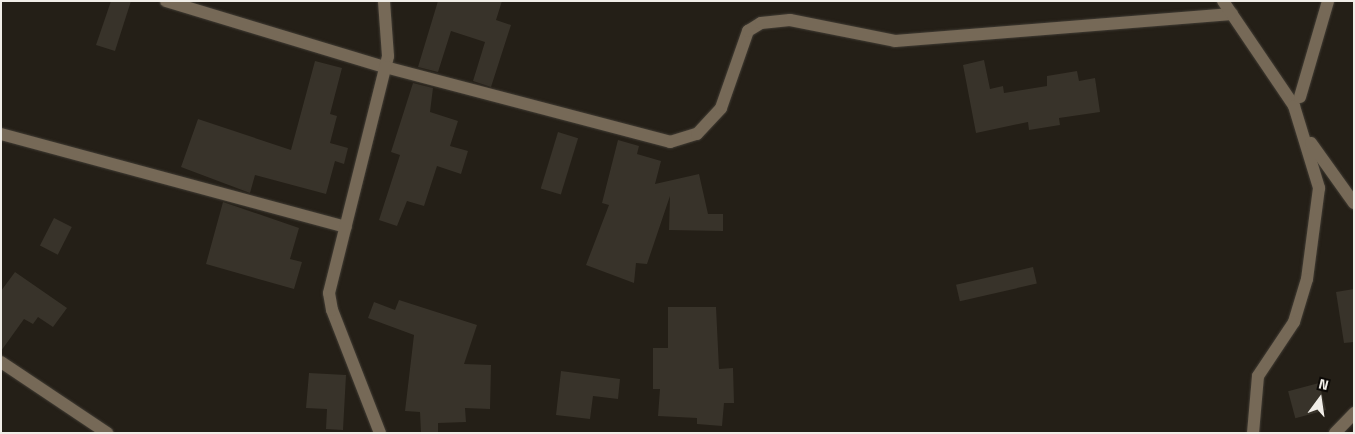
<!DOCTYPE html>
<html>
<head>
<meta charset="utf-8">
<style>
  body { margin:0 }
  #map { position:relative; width:1355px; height:434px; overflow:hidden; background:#241f17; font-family:"Titillium Web",sans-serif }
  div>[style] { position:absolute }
  .building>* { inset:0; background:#38332a; transform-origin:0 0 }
  .roads { filter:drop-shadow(0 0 1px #413c34) drop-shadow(0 0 1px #413c34) }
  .street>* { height:12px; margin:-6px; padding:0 6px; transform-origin:6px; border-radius:6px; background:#766957 }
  span { translate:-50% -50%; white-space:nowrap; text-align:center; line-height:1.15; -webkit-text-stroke:4px #0c0906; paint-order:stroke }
  .frame { position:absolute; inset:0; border:2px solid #f0ede7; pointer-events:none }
  .north { position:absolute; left:1295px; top:374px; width:50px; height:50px; -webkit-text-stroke:4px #0c0906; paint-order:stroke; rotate:14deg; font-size:14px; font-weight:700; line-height:20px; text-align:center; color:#f0ede7 }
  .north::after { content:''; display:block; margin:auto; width:18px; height:22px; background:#f0ede7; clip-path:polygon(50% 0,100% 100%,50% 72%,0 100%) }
</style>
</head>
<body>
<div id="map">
  <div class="building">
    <i style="clip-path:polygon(111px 1px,131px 1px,115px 51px,96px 45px)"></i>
    <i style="clip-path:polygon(438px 1px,502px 1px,496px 20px,511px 25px,491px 87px,473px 81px,485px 42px,451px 31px,438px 72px,418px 67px)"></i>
    <i style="clip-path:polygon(984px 60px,990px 89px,1003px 86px,1004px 93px,1047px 86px,1047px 76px,1077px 71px,1079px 81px,1095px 78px,1100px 112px,1059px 118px,1060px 125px,1029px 130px,1028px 122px,976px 133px,963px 65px)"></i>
    <i style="clip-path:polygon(315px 61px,342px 68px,330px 114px,337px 116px,330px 143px,348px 148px,344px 164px,335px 161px,326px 194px,255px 175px,250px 193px,181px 167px,198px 119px,291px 150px)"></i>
    <i style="clip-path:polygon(413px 83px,433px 88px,430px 112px,458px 121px,450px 146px,468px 151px,461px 174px,437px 166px,424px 206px,407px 201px,397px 226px,379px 220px,400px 155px,391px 152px)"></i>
    <i style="left:558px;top:132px;width:21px;height:59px;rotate:17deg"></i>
    <i style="clip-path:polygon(618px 140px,639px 146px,637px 154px,661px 161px,655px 184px,699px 174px,708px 214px,723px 214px,723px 231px,669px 230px,670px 196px,647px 264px,636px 263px,634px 283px,586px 265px,609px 205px,602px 203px)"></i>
    <i style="clip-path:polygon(223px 202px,299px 228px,290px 259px,302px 262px,294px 289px,206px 264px)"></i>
    <i style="left:54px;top:218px;width:20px;height:31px;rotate:27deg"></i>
    <i style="left:1033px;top:267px;width:17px;height:79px;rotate:77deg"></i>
    <i style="clip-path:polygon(15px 272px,67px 308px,53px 327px,38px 317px,33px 324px,24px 319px,1px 351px,1px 291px)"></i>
    <i style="clip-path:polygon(1354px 289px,1354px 342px,1344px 343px,1336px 292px)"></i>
    <i style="clip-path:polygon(399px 300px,477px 325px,464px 364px,491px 365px,490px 409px,465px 408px,466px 422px,438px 423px,438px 433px,421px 433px,420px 412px,405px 411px,414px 335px,368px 318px,374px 302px,395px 310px)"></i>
    <i style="clip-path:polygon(668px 307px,716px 307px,719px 369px,733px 368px,734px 403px,724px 403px,722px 426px,697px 424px,697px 418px,658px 416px,660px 389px,653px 389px,653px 348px,668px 348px)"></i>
    <i style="clip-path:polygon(561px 371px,620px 379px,618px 399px,593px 396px,590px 419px,556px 415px)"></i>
    <i style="clip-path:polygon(309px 373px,346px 375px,343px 430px,326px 429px,327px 409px,306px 408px)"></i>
    <i style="left:1319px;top:383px;width:28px;height:32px;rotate:75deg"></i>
  </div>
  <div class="roads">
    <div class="street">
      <i style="left:166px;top:1px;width:229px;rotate:16.8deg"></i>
      <i style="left:385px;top:67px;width:295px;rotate:14.7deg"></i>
      <i style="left:670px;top:142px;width:28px;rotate:-17deg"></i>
      <i style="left:697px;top:134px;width:35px;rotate:-47deg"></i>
      <i style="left:721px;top:108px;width:82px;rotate:-70.7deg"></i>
      <i style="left:748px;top:31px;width:15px;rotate:-32deg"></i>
      <i style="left:761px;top:23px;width:29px;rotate:-6deg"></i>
      <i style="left:790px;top:20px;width:107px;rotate:11.3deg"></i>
      <i style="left:895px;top:41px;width:338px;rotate:-4.6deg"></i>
      <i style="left:1223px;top:1px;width:127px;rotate:55.9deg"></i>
      <i style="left:1294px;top:106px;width:86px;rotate:73deg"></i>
      <i style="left:1319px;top:188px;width:92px;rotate:97.5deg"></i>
      <i style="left:1307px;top:279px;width:45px;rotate:106.8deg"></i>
      <i style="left:1294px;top:322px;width:65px;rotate:123.7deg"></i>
      <i style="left:1258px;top:376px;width:57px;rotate:95deg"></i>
      <i style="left:1300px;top:97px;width:100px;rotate:-73.7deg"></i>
      <i style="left:1px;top:134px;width:357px;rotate:15.1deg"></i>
      <i style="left:1311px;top:143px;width:74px;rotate:54.4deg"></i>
      <i style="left:1px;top:362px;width:128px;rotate:33.8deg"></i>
      <i style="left:380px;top:433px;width:132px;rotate:-111.3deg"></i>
      <i style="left:332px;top:310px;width:17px;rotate:-100deg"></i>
      <i style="left:329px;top:293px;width:244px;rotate:-76deg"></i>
      <i style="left:388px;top:56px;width:55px;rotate:-94.2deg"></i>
      <i style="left:1335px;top:433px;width:28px;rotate:-46deg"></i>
    </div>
  </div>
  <div class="frame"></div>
  <div class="north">N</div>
</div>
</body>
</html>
